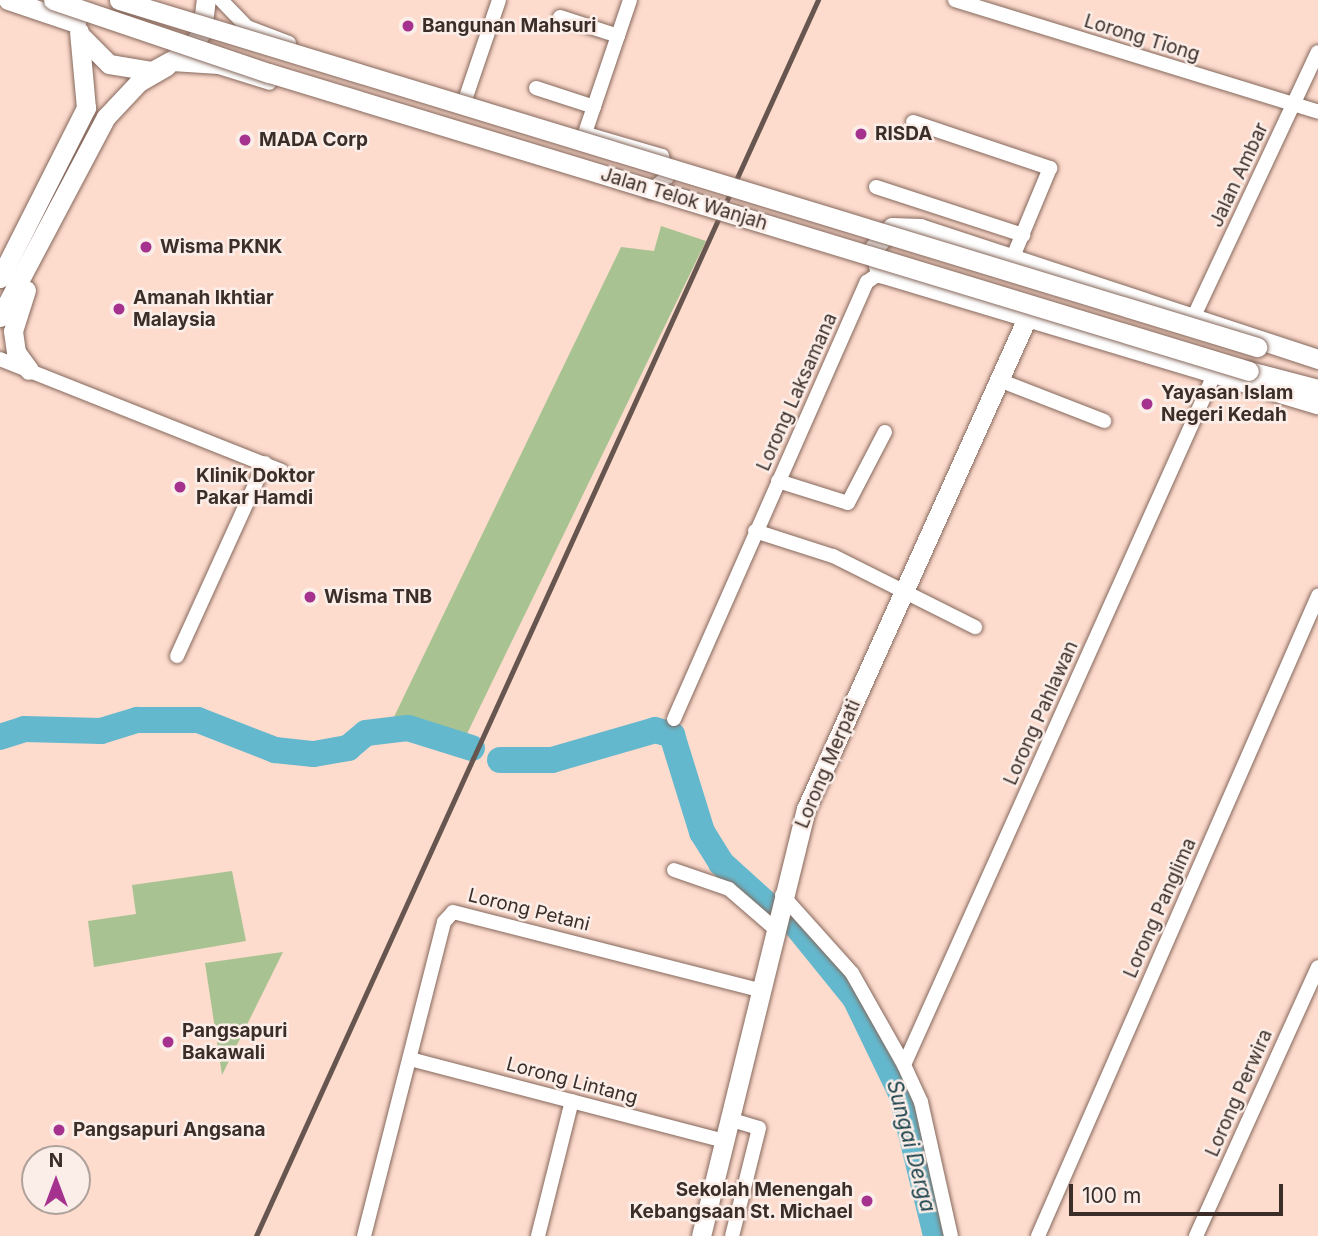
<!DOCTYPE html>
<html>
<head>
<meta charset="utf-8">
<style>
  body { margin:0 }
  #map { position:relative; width:1318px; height:1236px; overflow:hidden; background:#fddbcd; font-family:Inter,sans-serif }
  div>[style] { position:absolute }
  .green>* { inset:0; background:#a8c391 }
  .river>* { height:26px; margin:-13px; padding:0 13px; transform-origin:13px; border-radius:13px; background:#64b8cd }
  .roads { filter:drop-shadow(0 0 2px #85685c) drop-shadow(0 0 2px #85685c) }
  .street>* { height:14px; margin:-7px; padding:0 7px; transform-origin:7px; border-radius:7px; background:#fff }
  .secondary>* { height:19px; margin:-9.5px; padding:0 9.5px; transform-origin:9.5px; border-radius:9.5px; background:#fff }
  .rail>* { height:4.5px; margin:-2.25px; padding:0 2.25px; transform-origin:2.25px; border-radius:2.25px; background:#67564f }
  .bridges { filter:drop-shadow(0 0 2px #85685c) drop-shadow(0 0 2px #85685c) }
  .secondary-bridge>* { height:19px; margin:-9.5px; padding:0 9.5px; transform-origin:9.5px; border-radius:9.5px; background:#fff }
  .dots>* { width:19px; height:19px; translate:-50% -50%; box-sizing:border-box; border:4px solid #fbede8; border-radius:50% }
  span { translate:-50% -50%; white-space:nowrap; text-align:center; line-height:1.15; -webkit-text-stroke:5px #fbede8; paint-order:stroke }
  .poi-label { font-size:19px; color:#3b2e29; font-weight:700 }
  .left { translate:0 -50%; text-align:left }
  .right { translate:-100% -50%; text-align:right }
  .street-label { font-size:19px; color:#3b2e29 }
  .water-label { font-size:21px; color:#1d444d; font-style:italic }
  .north { position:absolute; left:21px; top:1145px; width:70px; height:70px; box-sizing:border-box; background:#fbede8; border:2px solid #aea19c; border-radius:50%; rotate:0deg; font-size:19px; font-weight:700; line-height:28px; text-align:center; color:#3b2e29 }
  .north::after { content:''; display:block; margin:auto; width:24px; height:32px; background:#a4328e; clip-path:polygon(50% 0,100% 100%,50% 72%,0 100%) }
  .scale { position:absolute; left:1069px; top:1184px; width:214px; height:32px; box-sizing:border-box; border:4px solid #3b2e29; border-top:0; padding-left:9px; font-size:21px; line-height:24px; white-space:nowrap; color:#3b2e29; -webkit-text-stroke:5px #fbede8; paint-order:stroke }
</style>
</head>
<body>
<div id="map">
  <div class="green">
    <i style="clip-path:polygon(661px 226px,706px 241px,463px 742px,392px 721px,621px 247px,654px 251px)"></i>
    <i style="clip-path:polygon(232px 871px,246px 941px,94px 967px,88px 921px,136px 914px,132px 885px)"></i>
    <i style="clip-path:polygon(283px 952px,222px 1075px,205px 963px)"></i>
  </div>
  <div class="river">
    <i style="left:0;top:737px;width:25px;rotate:-18deg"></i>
    <i style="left:24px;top:729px;width:77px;rotate:1.5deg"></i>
    <i style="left:101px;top:731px;width:38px;rotate:-17deg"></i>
    <i style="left:137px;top:720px;width:61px"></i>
    <i style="left:198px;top:720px;width:83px;rotate:21.3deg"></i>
    <i style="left:275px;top:750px;width:39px;rotate:6deg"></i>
    <i style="left:314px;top:754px;width:35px;rotate:-10deg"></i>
    <i style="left:348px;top:748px;width:23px;rotate:-40deg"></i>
    <i style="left:366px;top:733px;width:42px;rotate:-6.8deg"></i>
    <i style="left:408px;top:728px;width:67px;rotate:17.4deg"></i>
    <i style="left:500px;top:760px;width:52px"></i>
    <i style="left:552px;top:760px;width:107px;rotate:-16.2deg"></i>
    <i style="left:655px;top:730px;width:18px;rotate:16deg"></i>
    <i style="left:672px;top:735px;width:102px;rotate:72.8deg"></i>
    <i style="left:702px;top:832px;width:36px;rotate:58deg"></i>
    <i style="left:721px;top:863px;width:67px;rotate:42deg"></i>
    <i style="left:791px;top:919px;width:102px;rotate:51deg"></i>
    <i style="left:855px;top:998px;width:106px;rotate:64.2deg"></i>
    <i style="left:901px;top:1093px;width:147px;rotate:76.2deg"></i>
  </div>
  <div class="roads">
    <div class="street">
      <i style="left:221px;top:0;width:37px;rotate:46deg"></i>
      <i style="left:247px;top:27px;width:45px;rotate:20.9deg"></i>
      <i style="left:955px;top:0;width:380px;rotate:17.1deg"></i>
      <i style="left:560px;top:17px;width:61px;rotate:18.1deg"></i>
      <i style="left:172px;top:64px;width:47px;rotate:3.7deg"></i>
      <i style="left:219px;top:67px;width:53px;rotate:17.4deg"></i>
      <i style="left:536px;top:88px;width:61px;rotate:18.1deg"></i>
      <i style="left:466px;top:97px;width:102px;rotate:-71.2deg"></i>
      <i style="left:913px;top:122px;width:145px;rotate:18.6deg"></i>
      <i style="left:1050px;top:168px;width:96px;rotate:112.6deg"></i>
      <i style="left:585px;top:133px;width:140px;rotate:-71.3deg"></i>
      <i style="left:590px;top:135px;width:75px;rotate:16.3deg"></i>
      <i style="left:662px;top:156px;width:22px;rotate:77deg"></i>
      <i style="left:667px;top:177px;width:23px;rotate:140deg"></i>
      <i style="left:876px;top:187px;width:155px;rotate:18.1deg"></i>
      <i style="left:1195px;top:314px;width:289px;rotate:-64.9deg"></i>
      <i style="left:0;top:359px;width:303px;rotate:21.7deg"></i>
      <i style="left:999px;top:380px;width:113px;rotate:21.3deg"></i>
      <i style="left:778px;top:481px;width:73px;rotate:17.4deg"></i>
      <i style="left:848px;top:503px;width:80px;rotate:-62.5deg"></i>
      <i style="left:755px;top:531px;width:82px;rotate:17.8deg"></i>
      <i style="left:833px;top:556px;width:159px;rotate:26.6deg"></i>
      <i style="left:177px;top:656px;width:212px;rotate:-65.5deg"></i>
      <i style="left:674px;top:719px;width:478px;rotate:-66.2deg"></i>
      <i style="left:867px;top:282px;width:16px;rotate:-35deg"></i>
      <i style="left:674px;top:870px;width:58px;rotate:19.1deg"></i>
      <i style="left:729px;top:889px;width:60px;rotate:40.9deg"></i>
      <i style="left:782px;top:895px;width:105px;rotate:48.1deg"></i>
      <i style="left:852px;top:973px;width:106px;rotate:60.5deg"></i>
      <i style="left:904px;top:1065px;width:41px;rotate:65.3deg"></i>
      <i style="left:921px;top:1102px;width:137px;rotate:77.4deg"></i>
      <i style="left:410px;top:1059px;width:325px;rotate:14.6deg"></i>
      <i style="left:904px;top:1065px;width:754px;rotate:-65.81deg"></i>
      <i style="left:729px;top:1119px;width:31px;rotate:17deg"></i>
      <i style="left:759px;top:1128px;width:111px;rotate:104deg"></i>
      <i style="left:364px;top:1236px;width:324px;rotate:-75.7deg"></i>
      <i style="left:444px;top:922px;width:13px;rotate:-48deg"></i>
      <i style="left:453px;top:912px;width:316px;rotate:14.3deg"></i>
      <i style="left:538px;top:1236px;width:139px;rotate:-75.9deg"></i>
      <i style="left:1038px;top:1236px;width:699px;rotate:-66.37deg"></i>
      <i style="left:1196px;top:1236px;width:295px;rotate:-65.6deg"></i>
    </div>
    <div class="secondary">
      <i style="left:8px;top:0;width:72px;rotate:18.7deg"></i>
      <i style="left:82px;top:37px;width:38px;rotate:45deg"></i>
      <i style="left:109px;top:64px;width:44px;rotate:9.2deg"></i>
      <i style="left:152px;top:71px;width:43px;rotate:-28.9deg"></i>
      <i style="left:190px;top:50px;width:22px;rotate:-58deg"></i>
      <i style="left:202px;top:31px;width:31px;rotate:-83deg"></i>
      <i style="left:0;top:278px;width:191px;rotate:-63.2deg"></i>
      <i style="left:86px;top:108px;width:77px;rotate:-95.2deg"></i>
      <i style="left:26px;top:290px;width:43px;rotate:107.6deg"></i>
      <i style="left:13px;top:331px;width:21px;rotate:82deg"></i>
      <i style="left:16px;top:352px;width:22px;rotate:54deg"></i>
      <i style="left:0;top:317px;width:226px;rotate:-62.1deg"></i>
      <i style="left:106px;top:117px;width:48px;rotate:-46.7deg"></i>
      <i style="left:139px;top:82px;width:32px;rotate:-30deg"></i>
      <i style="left:1318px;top:359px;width:419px;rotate:-161.8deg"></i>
      <i style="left:920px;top:228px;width:28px;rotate:-178deg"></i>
      <i style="left:892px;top:227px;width:28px;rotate:131deg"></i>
      <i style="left:874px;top:248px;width:26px;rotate:77deg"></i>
      <i style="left:880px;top:273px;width:457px;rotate:16.7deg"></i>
      <i style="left:1249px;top:371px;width:71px;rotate:14.6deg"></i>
      <i style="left:701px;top:1236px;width:440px;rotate:-76.2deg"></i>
      <i style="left:806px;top:809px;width:538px;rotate:-65.77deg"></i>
    </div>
  </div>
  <div class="rail">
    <i style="left:256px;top:1236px;width:1358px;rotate:-65.55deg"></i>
  </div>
  <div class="bridges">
    <div class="secondary-bridge">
      <i style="left:53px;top:0;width:228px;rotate:18.7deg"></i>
      <i style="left:269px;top:73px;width:1024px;rotate:16.91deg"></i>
      <i style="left:119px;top:0;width:1190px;rotate:16.96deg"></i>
    </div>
  </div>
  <div class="dots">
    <i style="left:408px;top:26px;background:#a4328e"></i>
    <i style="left:861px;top:134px;background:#a4328e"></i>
    <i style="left:245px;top:140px;background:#a4328e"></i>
    <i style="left:146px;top:247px;background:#a4328e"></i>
    <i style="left:119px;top:309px;background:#a4328e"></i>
    <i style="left:1147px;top:404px;background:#a4328e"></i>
    <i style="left:180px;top:487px;background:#a4328e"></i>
    <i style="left:310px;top:597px;background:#a4328e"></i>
    <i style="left:168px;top:1042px;background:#a4328e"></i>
    <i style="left:59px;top:1130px;background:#a4328e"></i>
    <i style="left:867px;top:1201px;background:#a4328e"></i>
  </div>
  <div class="poi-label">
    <span class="left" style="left:422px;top:26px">Bangunan Mahsuri</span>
    <span class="left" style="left:875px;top:134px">RISDA</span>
    <span class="left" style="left:259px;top:140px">MADA Corp</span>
    <span class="left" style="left:160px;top:247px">Wisma PKNK</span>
    <span class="left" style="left:133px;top:309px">Amanah Ikhtiar<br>Malaysia</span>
    <span class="left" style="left:1161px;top:404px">Yayasan Islam<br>Negeri Kedah</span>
    <span class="left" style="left:196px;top:487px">Klinik Doktor<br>Pakar Hamdi</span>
    <span class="left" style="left:324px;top:597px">Wisma TNB</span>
    <span class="left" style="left:182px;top:1042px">Pangsapuri<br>Bakawali</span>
    <span class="left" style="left:73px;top:1130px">Pangsapuri Angsana</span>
    <span class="right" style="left:853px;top:1201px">Sekolah Menengah<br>Kebangsaan St. Michael</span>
  </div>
  <div class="street-label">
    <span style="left:1142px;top:38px;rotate:17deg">Lorong Tiong</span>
    <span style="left:1239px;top:175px;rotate:-65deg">Jalan Ambar</span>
    <span style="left:684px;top:199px;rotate:17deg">Jalan Telok Wanjah</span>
    <span style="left:797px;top:392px;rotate:-66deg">Lorong Laksamana</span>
    <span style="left:1041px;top:713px;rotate:-66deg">Lorong Pahlawan</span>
    <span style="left:828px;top:764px;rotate:-67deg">Lorong Merpati</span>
    <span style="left:1160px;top:908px;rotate:-66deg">Lorong Panglima</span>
    <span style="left:529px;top:910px;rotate:14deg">Lorong Petani</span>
    <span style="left:572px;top:1081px;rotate:15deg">Lorong Lintang</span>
    <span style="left:1239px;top:1093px;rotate:-66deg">Lorong Perwira</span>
  </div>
  <div class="water-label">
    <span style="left:911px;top:1146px;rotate:75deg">Sungai Derga</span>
  </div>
  <div class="north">N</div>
  <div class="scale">100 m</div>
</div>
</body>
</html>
